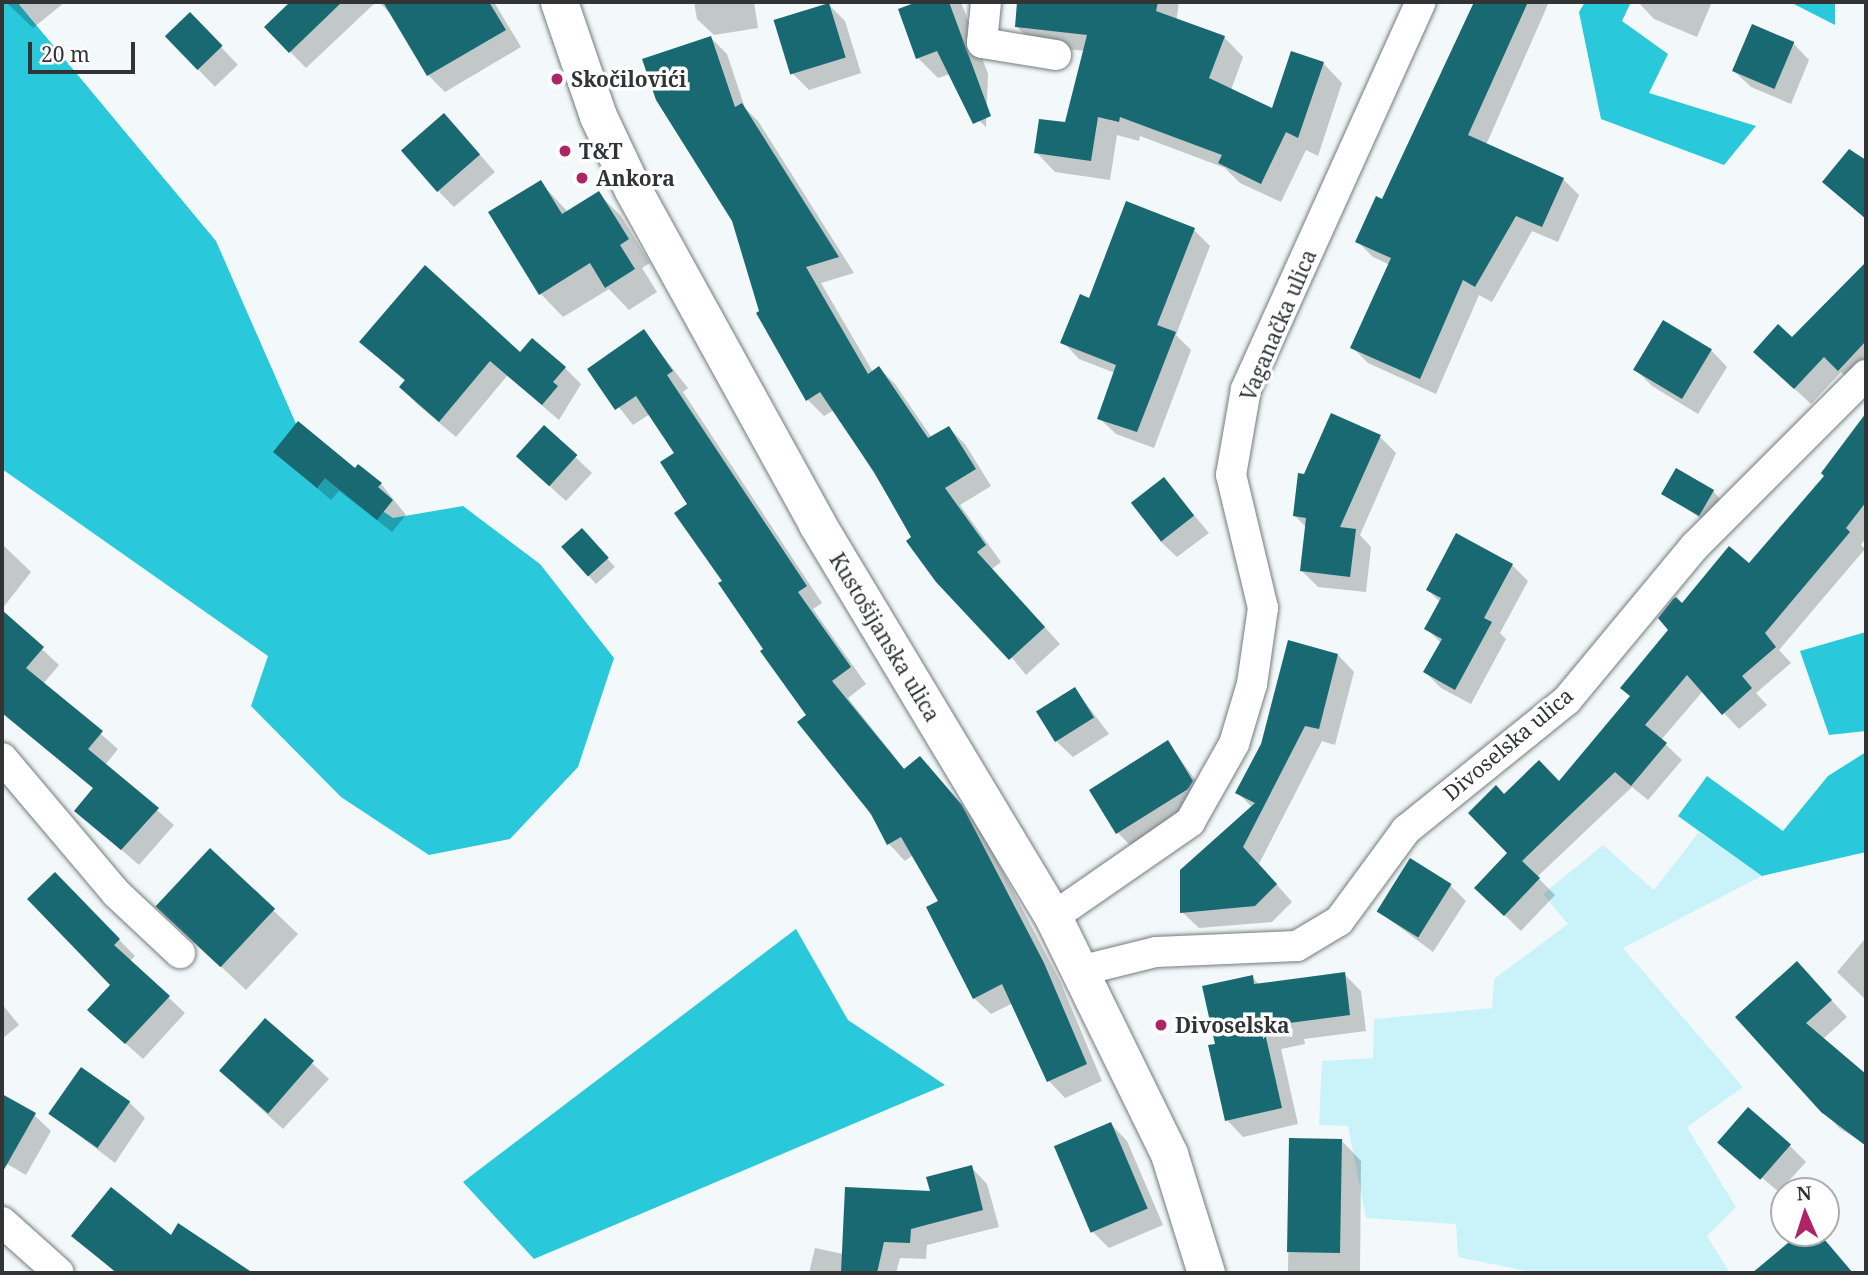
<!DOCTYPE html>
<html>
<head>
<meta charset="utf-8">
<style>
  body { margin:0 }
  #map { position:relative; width:1868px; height:1275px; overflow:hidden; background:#f3f9fa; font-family:"Noto Serif",serif }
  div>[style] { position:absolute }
  .green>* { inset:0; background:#c9f3f9 }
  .forest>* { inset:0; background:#29c8da }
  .shadow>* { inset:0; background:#0003; transform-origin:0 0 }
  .building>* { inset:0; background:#196973; transform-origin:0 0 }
  .roads { filter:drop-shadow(0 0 2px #757b7b) drop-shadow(0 0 2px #757b7b) }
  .minor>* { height:30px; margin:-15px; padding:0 15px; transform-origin:15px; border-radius:15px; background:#fff }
  .tertiary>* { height:37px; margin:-18.5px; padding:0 18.5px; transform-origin:18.5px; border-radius:18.5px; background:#fff }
  .dots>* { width:19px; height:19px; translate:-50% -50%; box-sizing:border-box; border:4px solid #fff; border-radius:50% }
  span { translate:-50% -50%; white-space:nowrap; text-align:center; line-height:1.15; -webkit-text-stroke:7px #fff; paint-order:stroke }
  .poi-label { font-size:21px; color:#313334; font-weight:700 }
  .left { translate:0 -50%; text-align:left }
  .street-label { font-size:21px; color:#313334 }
  .frame { position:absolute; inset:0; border:4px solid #313334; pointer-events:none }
  .north { position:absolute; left:1770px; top:1177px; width:70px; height:70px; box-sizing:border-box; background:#fff; border:2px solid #adadae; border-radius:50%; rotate:357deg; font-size:19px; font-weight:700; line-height:28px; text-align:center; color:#313334 }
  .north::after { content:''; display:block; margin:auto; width:24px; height:32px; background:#ae2567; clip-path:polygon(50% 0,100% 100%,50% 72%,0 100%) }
  .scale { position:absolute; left:28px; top:42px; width:107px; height:32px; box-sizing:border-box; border:4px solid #313334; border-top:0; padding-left:9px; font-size:21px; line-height:24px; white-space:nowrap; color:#313334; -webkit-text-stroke:5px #fff; paint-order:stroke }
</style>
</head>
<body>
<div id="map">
  <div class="green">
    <i style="clip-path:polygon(1699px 832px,1762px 876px,1623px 948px,1743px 1087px,1687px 1127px,1736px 1207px,1707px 1236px,1730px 1273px,1536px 1273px,1458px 1257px,1456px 1224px,1366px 1218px,1348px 1126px,1319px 1125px,1322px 1061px,1373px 1058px,1374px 1019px,1492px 1008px,1494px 979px,1568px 924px,1543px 894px,1603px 845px,1654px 890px)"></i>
  </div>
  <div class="forest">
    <i style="clip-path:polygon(2px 2px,17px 2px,216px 241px,314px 465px,393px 518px,463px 506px,540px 564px,614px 658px,578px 767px,510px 839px,429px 855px,341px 797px,251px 706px,268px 656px,2px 469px)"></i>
    <i style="clip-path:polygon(1585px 2px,1631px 2px,1622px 21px,1668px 54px,1649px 93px,1756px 126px,1724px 165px,1601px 119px,1579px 12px)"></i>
    <i style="clip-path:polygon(1790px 2px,1835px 2px,1835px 25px)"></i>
    <i style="clip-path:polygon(1866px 632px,1866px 731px,1829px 735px,1800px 651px)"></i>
    <i style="clip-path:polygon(1866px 752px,1866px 852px,1762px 876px,1678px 816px,1707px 776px,1783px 831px,1828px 776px)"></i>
    <i style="clip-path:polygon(796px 929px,848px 1020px,945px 1085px,534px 1259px,463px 1182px)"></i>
  </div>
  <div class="shadow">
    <i style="clip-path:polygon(6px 2px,65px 2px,33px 28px)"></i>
    <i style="clip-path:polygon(293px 2px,376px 2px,306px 68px,266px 27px)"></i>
    <i style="clip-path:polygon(379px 2px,494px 2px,521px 47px,445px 92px,428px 75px,396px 20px)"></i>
    <i style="clip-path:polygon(694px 2px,754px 2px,758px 28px,714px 35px,697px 19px)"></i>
    <i style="clip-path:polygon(920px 2px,961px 2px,988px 74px,986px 127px,967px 109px,950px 74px,938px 78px,918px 58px)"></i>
    <i style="clip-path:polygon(1019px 2px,1179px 2px,1175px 30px,1224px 37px,1243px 57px,1231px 90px,1273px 110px,1323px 63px,1342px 83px,1318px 156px,1306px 150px,1281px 202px,1240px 183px,1225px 168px,1140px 136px,1139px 141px,1117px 135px,1110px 180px,1055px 172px,1036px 152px,1067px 124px,1085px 51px,1036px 46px,1017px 27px)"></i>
    <i style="clip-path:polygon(1475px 2px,1549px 2px,1486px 145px,1563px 179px,1579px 195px,1558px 242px,1532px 231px,1492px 302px,1479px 295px,1436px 394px,1368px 363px,1352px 347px,1390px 265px,1373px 257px,1357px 241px,1383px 201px)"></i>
    <i style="clip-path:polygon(1638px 2px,1712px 2px,1697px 37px,1654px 19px)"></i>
    <i style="clip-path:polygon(829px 5px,845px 21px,861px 73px,809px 90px,792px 73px)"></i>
    <i style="left:190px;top:15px;width:69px;height:32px;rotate:46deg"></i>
    <i style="clip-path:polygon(711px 38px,727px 54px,745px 108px,758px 121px,854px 273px,821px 283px,873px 372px,879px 368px,895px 384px,932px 438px,949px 428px,965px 444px,991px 486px,960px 505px,1001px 562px,992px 569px,1060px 644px,1026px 675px,914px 537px,834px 410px,824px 416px,807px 399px,761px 312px)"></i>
    <i style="clip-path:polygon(1793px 43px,1809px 60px,1791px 104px,1751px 87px,1734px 71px)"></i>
    <i style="clip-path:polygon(460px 132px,495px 172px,454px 207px,438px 191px)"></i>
    <i style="clip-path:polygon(540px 182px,568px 212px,598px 193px,621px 216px,650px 263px,642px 268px,657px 292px,629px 310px,609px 289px,563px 317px,540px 293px)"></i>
    <i style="clip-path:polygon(1194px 230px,1210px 246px,1176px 335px,1191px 350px,1154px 448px,1116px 434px,1099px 418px,1115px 373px,1079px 359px,1063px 342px,1090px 300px)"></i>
    <i style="clip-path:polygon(1866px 263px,1866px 384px,1859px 389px,1841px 372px,1811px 404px,1772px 368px,1792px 339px)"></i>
    <i style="clip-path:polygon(644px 332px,688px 388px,683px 392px,822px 603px,813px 609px,866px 684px,848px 698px,905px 770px,920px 758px,978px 824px,1060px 981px,1102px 1081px,1065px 1098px,1049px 1081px,1013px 1003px,991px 1014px,974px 998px,941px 902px,913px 855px,905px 861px,889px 844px,724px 581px,690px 504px,677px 453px,650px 414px,633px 425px,589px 369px)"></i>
    <i style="clip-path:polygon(361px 342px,520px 354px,565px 368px,581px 384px,559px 420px,507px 376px,456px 437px,417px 404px,401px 387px,406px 382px)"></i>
    <i style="clip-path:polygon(1711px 350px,1727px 367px,1698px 414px,1652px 386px,1635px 369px)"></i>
    <i style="clip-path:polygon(1866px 416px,1866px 538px,1861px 545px,1865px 549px,1779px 650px,1791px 663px,1756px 693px,1767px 705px,1739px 729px,1703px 691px,1661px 740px,1682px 760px,1648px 800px,1632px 787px,1537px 877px,1555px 895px,1521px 931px,1492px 903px,1510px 853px,1504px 796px,1559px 783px,1631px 697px,1682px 605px,1749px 566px,1826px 476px,1823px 473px)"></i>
    <i style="clip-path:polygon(544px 427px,592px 473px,566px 501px,534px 472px)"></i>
    <i style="clip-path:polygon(1380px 437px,1396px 453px,1360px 535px,1371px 547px,1366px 592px,1318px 587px,1302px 571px,1307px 528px,1294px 515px,1305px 476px)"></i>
    <i style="clip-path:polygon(275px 452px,355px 471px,381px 484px,406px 515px,392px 532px,339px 491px,331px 500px)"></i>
    <i style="clip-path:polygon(1164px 479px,1209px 533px,1177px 557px,1160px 541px)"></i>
    <i style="clip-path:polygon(1713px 491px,1720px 499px,1706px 522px,1663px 493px)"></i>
    <i style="clip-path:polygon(589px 538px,615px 567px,596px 584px,563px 547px)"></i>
    <i style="clip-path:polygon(2px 544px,31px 572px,2px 609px)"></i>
    <i style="clip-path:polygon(1512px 565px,1528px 581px,1500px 633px,1506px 639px,1471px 704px,1441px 688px,1425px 672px,1441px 643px,1427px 629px,1441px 603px,1428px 590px)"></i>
    <i style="clip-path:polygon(2px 612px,59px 665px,43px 684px,118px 749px,105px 765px,174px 825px,139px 865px,76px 811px,94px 789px,2px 712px)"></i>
    <i style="clip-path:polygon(1338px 655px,1354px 672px,1335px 745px,1322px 741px,1259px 864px,1292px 902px,1272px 922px,1199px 928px,1182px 912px,1252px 807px,1237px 792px)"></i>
    <i style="clip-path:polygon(1075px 689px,1109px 734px,1073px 757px,1056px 741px)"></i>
    <i style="clip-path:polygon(1168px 743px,1209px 798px,1134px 849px,1118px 833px)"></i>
    <i style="clip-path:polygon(210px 850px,298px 934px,246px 990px,182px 930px)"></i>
    <i style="clip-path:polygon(55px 875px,135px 956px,130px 961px,185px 1013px,143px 1059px,106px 1026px,113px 984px)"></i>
    <i style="clip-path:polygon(1450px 885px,1466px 901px,1433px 952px,1378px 911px)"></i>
    <i style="clip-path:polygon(1864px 940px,1866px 942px,1866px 1000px,1837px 972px)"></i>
    <i style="clip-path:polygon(1344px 974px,1361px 991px,1366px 1031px,1304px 1039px,1305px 1044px,1281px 1049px,1298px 1124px,1243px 1137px,1227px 1120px,1217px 1045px,1252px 977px,1260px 985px)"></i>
    <i style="clip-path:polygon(1813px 980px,1847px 1017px,1823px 1039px,1866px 1077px,1866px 1144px,1839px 1128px,1737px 1017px)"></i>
    <i style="clip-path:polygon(2px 1004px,19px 1025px,2px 1039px)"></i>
    <i style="clip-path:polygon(312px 1063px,329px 1079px,283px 1129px,236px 1086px)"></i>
    <i style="clip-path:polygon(2px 1096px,34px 1115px,51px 1131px,26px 1175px,2px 1161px)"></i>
    <i style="clip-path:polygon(129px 1102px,145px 1118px,115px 1163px,51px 1114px)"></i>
    <i style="clip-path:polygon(1111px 1124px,1127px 1141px,1163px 1225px,1109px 1248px,1093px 1232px)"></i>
    <i style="clip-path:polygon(1290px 1140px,1342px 1141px,1361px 1161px,1360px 1273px,1288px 1273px)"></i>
    <i style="clip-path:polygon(1719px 1142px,1790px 1146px,1806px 1162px,1779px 1192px)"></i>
    <i style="clip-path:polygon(971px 1167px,987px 1184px,999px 1227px,927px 1245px,926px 1259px,900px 1258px,896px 1273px,809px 1273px,815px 1248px,843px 1254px)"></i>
    <i style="clip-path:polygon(74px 1236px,171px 1237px,230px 1260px,243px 1273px,116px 1273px)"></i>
  </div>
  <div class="building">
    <i style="clip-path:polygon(290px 2px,342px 2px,289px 53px,264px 27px)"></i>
    <i style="clip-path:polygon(383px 2px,489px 2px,506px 30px,427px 76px)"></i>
    <i style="clip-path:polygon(917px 2px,949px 2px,991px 116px,973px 124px,937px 51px,916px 59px,898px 9px)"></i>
    <i style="clip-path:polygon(1017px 2px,1158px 2px,1156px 11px,1225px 36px,1209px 78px,1272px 108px,1291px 51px,1324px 62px,1298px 138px,1286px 132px,1261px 184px,1218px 163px,1222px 155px,1120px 117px,1119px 122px,1098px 117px,1091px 161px,1034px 153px,1039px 119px,1065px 122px,1087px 35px,1015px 27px)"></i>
    <i style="clip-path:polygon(1474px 2px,1528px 2px,1468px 135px,1564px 178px,1542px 227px,1516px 216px,1475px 287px,1463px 280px,1420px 379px,1350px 348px,1391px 258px,1355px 242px,1376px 196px,1382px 199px)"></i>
    <i style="left:829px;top:3px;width:57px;height:58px;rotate:73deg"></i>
    <i style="left:190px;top:12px;width:47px;height:35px;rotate:46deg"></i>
    <i style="left:1752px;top:24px;width:46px;height:51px;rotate:23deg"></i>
    <i style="clip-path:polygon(711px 36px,735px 107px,742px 103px,839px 257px,806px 267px,868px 374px,879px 366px,928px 438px,949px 426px,976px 469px,945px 488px,986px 545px,977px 552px,1045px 627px,1009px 660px,936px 582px,906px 541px,911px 537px,874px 472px,820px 392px,806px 401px,756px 313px,759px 311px,732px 221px,656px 100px,642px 59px)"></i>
    <i style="left:444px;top:113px;width:55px;height:57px;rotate:49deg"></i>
    <i style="clip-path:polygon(1849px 149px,1866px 160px,1866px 219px,1822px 182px)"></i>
    <i style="clip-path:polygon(541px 180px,562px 214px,599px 191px,629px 239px,620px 245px,635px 269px,605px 288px,590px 263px,539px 295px,488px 212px)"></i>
    <i style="clip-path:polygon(1126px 201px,1195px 228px,1157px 325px,1176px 332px,1137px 432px,1097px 419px,1116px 365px,1060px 343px,1080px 294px,1089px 298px)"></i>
    <i style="clip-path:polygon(1866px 262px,1866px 341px,1838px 371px,1824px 357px,1794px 389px,1753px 352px,1778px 324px,1792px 337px)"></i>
    <i style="clip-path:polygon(425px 265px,520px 352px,532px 338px,566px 367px,553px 382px,558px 386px,542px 405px,490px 361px,439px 422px,399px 387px,405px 380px,359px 342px)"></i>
    <i style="left:1663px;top:320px;width:57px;height:58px;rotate:31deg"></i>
    <i style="clip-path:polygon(644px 329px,673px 371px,667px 375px,807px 586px,798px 592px,851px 667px,832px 681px,904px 769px,920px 756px,962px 805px,1044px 963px,1087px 1064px,1047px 1082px,1002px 984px,973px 999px,926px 907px,938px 901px,901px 837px,887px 845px,871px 814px,797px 722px,806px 715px,760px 651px,763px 649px,718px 583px,722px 581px,674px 513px,687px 504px,660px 462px,674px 453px,636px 396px,615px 410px,587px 369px)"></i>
    <i style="clip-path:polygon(1331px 413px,1381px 435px,1340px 527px,1356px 529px,1350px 577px,1300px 571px,1306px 518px,1293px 516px,1298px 473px,1304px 474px)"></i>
    <i style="clip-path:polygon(1866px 413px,1866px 502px,1846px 528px,1850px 532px,1765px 633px,1776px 647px,1742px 676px,1752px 688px,1722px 715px,1687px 675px,1645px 725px,1667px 743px,1631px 786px,1615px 772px,1522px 861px,1540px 878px,1504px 916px,1474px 888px,1507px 853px,1468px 813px,1496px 785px,1504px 794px,1539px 760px,1559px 781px,1630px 696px,1620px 688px,1668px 630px,1658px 618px,1673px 599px,1676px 597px,1682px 603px,1729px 546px,1749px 563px,1824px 476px,1821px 473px)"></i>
    <i style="clip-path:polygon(298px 421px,355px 468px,358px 464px,382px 483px,378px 487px,393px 500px,377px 520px,325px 478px,317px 488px,273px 452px)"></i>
    <i style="left:544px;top:425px;width:45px;height:42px;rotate:42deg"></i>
    <i style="left:1676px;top:468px;width:44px;height:30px;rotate:30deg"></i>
    <i style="left:1164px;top:477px;width:49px;height:42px;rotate:52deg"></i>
    <i style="left:582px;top:528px;width:40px;height:28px;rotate:48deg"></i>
    <i style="clip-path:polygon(1456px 533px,1513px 564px,1484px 618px,1492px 622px,1455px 690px,1423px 672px,1442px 639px,1424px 629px,1441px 598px,1426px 590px)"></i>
    <i style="clip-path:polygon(2px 610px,44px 647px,26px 668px,103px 731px,88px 749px,159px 808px,121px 850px,74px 811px,93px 788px,2px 713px)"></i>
    <i style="clip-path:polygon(1288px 640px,1338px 654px,1319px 729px,1305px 726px,1243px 847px,1277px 884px,1255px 906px,1180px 913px,1180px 870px,1255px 803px,1235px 793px,1261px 744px)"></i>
    <i style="left:1075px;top:687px;width:36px;height:46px;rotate:58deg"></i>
    <i style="clip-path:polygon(1168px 740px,1193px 781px,1188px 789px,1116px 834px,1089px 790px)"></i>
    <i style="left:210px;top:848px;width:89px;height:80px;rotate:43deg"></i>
    <i style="left:1410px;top:858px;width:49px;height:63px;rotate:32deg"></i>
    <i style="clip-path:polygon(55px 872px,120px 939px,114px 945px,170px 996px,125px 1044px,87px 1010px,110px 985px,27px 899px)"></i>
    <i style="clip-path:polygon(1797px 961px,1832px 1000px,1806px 1023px,1866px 1074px,1866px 1146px,1821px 1112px,1735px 1017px)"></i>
    <i style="clip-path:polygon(1345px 972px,1350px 1015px,1289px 1023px,1290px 1027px,1265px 1033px,1282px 1108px,1225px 1121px,1208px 1045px,1215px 1044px,1202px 986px,1253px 975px,1254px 984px)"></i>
    <i style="left:265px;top:1018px;width:65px;height:70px;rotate:41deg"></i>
    <i style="left:81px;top:1067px;width:60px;height:57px;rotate:35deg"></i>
    <i style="clip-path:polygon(2px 1094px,36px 1113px,2px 1173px)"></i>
    <i style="left:1748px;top:1107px;width:57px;height:47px;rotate:41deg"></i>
    <i style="left:1111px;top:1122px;width:94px;height:62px;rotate:67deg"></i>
    <i style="left:1289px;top:1138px;width:53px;height:114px;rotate:1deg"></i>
    <i style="clip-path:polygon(972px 1165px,983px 1210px,911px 1229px,910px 1243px,884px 1242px,877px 1273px,841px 1273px,845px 1187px,930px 1191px,926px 1177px)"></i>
    <i style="clip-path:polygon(111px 1187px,171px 1235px,178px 1223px,253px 1273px,117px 1273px,71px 1236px)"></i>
    <i style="clip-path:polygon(1800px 1233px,1819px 1233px,1853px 1273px,1752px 1273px)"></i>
  </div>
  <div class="roads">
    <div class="minor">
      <i style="left:986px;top:2px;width:41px;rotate:95.6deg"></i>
      <i style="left:982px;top:43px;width:75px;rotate:9.2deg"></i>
      <i style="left:2px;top:758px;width:177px;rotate:49.8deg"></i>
      <i style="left:116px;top:893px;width:88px;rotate:43.2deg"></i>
      <i style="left:1053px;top:917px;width:167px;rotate:-34.7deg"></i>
      <i style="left:1190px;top:822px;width:90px;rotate:-60.6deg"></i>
      <i style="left:1234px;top:744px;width:63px;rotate:-73.3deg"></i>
      <i style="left:1252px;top:684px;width:77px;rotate:-81.8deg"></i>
      <i style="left:1263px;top:608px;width:137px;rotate:-103.5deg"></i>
      <i style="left:1231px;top:475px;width:87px;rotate:-80.1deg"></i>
      <i style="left:1246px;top:389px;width:425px;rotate:-65.7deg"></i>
      <i style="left:1079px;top:971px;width:79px;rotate:-13.9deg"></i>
      <i style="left:1156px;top:952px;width:141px;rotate:-2.4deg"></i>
      <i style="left:1297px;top:946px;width:49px;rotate:-30.8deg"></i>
      <i style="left:1339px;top:921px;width:113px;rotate:-53.6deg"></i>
      <i style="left:1406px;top:830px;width:207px;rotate:-38.9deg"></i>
      <i style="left:1567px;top:700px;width:200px;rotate:-50.3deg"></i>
      <i style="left:1695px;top:546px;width:242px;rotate:-45deg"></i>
      <i style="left:2px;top:1222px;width:76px;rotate:41.8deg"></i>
    </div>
    <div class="tertiary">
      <i style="left:559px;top:2px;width:120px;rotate:71.1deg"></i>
      <i style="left:598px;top:116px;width:82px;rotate:64.7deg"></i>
      <i style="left:633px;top:190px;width:381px;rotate:61.1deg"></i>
      <i style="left:817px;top:524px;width:458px;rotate:59deg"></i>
      <i style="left:1053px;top:917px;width:264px;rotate:63.9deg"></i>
      <i style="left:1169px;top:1154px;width:125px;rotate:72.7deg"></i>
    </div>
  </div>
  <div class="dots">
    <i style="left:557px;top:79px;background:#ae2567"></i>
    <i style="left:565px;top:151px;background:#ae2567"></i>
    <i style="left:582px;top:178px;background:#ae2567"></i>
    <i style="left:1161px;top:1025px;background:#ae2567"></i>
  </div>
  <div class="poi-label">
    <span class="left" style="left:571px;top:79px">Skočilovići</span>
    <span class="left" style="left:579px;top:151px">T&amp;T</span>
    <span class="left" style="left:596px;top:178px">Ankora</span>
    <span class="left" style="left:1175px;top:1025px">Divoselska</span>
  </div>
  <div class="street-label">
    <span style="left:1278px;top:325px;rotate:-67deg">Vaganačka ulica</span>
    <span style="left:885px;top:637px;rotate:59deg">Kustošijanska ulica</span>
    <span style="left:1508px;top:744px;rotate:-40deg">Divoselska ulica</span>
  </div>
  <div class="frame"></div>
  <div class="north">N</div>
  <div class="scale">20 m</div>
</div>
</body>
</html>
